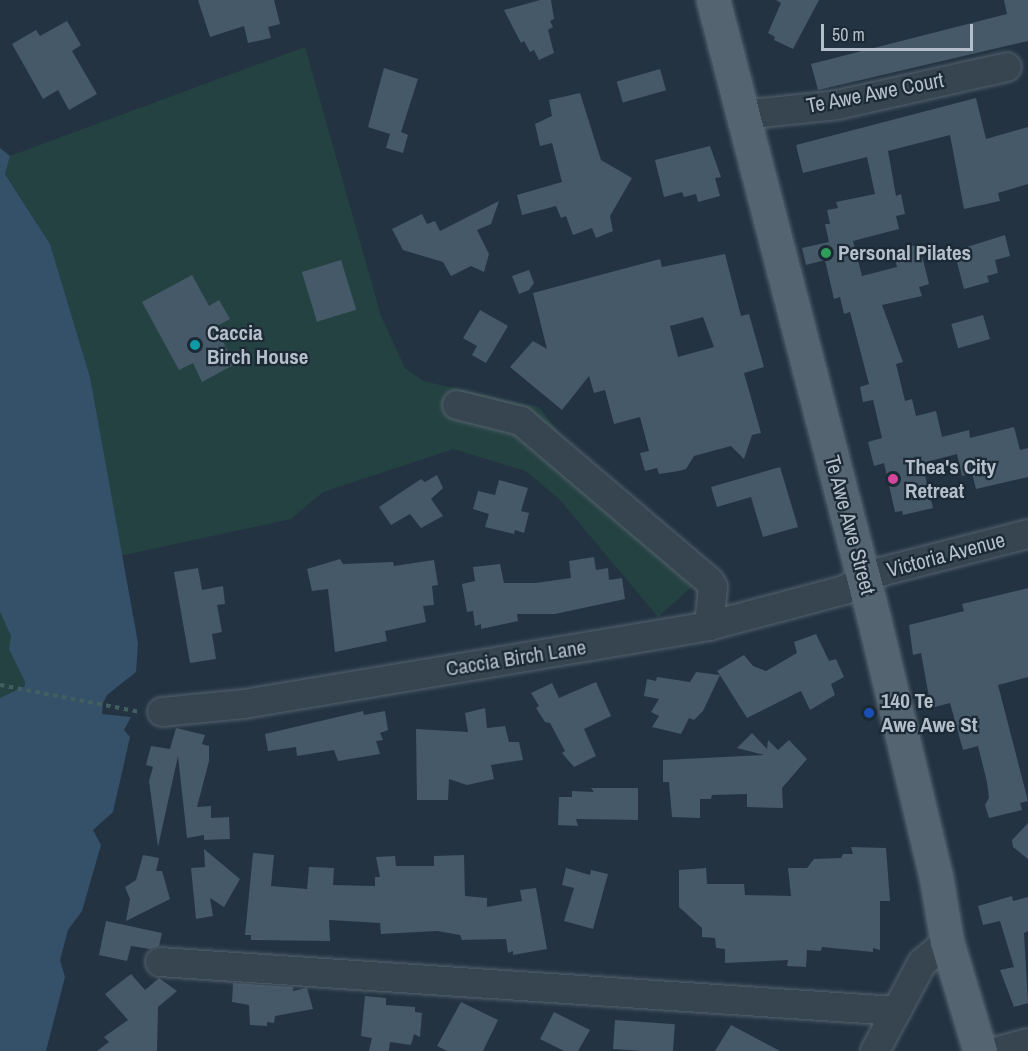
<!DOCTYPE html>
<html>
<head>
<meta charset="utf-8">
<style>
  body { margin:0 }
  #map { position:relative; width:1028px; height:1051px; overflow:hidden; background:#233341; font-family:"Archivo Narrow",sans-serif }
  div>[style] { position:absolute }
  .green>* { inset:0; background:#254242 }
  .water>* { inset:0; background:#355169 }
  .building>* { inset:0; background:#465968; transform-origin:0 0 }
  .path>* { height:4px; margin-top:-2px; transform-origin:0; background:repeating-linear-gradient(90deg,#435e5e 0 4.5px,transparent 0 9px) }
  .roads { filter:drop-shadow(0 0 2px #55626e) drop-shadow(0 0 2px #55626e) }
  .minor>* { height:28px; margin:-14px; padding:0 14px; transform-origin:14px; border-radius:14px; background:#374551 }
  .major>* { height:33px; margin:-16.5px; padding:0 16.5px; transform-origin:16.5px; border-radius:16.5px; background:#556471 }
  .dots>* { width:16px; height:16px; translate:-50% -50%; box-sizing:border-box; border:3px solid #1c2a36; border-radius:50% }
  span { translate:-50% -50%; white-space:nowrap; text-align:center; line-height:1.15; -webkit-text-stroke:4.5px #1c2a36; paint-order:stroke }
  .street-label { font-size:21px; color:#b4bfcb }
  .poi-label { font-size:21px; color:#b4bfcb; font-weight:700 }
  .left { translate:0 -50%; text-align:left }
  .scale { position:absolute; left:821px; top:24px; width:152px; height:27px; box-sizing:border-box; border:3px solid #b4bfcb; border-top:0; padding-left:8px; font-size:18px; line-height:21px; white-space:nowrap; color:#b4bfcb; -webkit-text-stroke:4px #1c2a36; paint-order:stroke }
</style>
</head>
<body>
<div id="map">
  <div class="green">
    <i style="clip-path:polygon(305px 47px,381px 316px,405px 368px,423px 381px,539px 407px,570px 447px,713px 568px,658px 617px,561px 501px,526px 471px,453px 449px,323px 492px,291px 519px,120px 556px,90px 377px,50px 244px,5px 173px,10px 156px)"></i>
    <i style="clip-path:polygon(0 612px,11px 636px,13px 657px,25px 682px,25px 686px,0 698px)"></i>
  </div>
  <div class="water">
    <i style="clip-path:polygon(0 148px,10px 156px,5px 174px,50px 244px,90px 377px,138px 643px,136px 672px,107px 695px,103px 703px,102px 714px,131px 717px,124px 730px,130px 737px,113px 812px,93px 830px,101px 845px,82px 911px,68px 930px,60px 960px,65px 977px,46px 1051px,0 1051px,0 698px,25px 686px,25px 682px,9px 649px,11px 636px,0 612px)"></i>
  </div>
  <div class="building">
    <i style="clip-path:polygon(198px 0,274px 0,280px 24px,268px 27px,271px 38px,248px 43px,244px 26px,210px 37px)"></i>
    <i style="clip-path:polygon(540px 0,551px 0,554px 19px,550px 21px,553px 27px,548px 30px,554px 53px,539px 60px,534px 50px,530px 52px,524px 41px,521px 43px,504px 10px)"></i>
    <i style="clip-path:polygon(776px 0,819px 0,793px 49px,774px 40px,775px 37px,768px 33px,781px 3px)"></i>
    <i style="clip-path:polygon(1004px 0,1028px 0,1028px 41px,818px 90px,811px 64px,1007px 14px)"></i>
    <i style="clip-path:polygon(67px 21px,81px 45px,72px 51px,97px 94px,69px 110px,58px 90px,43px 99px,12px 44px,36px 30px,40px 36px)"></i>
    <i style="clip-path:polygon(384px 68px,418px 79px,401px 132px,408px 135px,403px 153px,386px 148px,390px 134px,368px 127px)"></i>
    <i style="left:660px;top:69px;width:22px;height:45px;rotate:74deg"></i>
    <i style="clip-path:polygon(580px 93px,601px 160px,632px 178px,610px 216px,613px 231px,596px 238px,592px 228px,573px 235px,566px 216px,561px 218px,556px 206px,522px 215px,517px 195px,562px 182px,552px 143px,540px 146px,535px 124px,552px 116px,549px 100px)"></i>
    <i style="clip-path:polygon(976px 98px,986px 139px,1028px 127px,1028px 184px,998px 193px,1000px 201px,964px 209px,950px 135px,888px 151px,896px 196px,901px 194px,905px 214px,896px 216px,899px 229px,853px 241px,862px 276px,897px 267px,893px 251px,919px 244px,929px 284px,919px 287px,922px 296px,882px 305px,903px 362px,896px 364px,905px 401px,912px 399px,916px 416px,936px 411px,942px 437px,969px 430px,970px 438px,1014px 427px,1020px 450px,1028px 448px,1028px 477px,976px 489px,972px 473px,962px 476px,957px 454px,926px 462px,928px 469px,924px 471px,933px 508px,903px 515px,902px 511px,895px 512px,884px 463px,874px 466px,868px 442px,882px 438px,873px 400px,863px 402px,860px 387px,869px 384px,850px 312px,844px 314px,840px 297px,834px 299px,825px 260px,806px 265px,802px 248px,829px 242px,825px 224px,830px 224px,827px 210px,838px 208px,836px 202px,875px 194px,867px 157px,803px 173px,796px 145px)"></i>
    <i style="clip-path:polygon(710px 146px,721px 177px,715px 178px,720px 196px,698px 202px,696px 194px,684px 197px,682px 192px,664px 197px,655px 160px)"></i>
    <i style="clip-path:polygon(499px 201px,491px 224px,477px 230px,489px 254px,484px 272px,471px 266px,451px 276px,443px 262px,403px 250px,392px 229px,422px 214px,427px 224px,435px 221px,440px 231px)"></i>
    <i style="clip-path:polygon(1005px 235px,1010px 256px,995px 260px,998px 273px,987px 276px,989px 282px,964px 289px,954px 251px)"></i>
    <i style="clip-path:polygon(evenodd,725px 254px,741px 316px,749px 314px,764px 367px,744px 373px,761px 433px,752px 435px,744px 459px,731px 446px,694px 456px,686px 469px,679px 471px,659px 474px,657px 468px,645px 471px,640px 453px,649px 451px,640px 417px,614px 424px,605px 390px,594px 393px,589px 376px,562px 410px,510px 367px,533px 341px,547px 349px,533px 293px,660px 259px,662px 267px,725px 254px,703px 317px,714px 347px,678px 357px,670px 326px,703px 317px)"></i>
    <i style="left:341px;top:260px;width:52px;height:41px;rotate:73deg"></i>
    <i style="clip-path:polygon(529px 270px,534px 283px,529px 290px,519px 294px,512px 276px)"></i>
    <i style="clip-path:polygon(192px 275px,209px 306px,219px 300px,230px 319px,215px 327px,235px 364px,202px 382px,193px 363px,179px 370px,142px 302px)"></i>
    <i style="clip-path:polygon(480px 310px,508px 326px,486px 363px,472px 355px,477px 346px,463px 338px)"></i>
    <i style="left:983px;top:315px;width:25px;height:33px;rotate:74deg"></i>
    <i style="clip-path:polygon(780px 467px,798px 527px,763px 537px,751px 497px,717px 507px,711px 487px)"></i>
    <i style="clip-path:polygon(437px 475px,443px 488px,431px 499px,443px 516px,421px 528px,410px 514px,391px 525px,379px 507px,421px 479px,425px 482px)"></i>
    <i style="clip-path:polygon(499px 480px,528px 488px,521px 511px,529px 513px,524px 533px,515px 530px,514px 534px,485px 527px,489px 514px,473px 509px,478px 491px,495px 495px)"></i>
    <i style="clip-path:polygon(594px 557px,596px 570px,608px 568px,609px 580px,622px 578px,625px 599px,555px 614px,517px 614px,518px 621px,481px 629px,481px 624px,475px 626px,473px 611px,467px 612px,462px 584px,475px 581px,473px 567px,500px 564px,504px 583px,535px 583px,571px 578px,569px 561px)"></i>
    <i style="clip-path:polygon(340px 559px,343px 564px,393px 562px,394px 566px,434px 560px,438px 585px,432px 586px,434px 605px,423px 606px,426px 622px,385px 631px,387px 641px,335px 652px,328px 589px,312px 591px,307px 569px)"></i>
    <i style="clip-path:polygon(198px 568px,202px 590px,223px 586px,225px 604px,217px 605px,222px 632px,212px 634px,216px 659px,190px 663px,174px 572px)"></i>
    <i style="clip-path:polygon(1028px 588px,1028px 677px,998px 685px,1028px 801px,1020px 803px,1022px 810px,989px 818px,985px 805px,989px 798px,987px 782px,978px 746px,963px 750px,950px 703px,931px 708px,921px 653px,913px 655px,909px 625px,964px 611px,962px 604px)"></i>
    <i style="clip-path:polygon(816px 634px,829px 661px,836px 659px,844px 677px,831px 684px,835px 695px,810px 710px,801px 691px,747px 718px,720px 675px,703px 711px,694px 720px,689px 718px,681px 734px,652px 727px,659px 716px,651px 712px,659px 699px,644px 696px,647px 679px,656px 681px,657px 677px,690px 682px,696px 672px,720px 675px,717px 671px,744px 655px,753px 666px,766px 671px,797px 653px,794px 642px)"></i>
    <i style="clip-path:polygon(596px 682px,611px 716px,584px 729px,596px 756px,574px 767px,562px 753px,565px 751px,550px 723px,545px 722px,536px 708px,539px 706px,531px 693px,552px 683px,559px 698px)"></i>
    <i style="clip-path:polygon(485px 708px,487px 728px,505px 726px,509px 742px,519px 742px,523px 760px,491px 765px,494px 779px,467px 785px,449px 779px,448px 800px,417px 800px,416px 729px,468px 732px,465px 713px)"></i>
    <i style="clip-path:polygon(363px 711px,364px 715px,385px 711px,388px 730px,380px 733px,383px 740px,376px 741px,380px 754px,338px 761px,334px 750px,297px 756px,296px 747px,268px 751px,265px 734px)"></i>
    <i style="clip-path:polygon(176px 728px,205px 735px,202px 744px,209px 746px,209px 761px,197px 807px,211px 806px,211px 818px,229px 817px,230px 839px,204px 840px,204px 835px,187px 838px,178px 756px,158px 847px,149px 781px,153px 767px,146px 765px,151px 746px,170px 749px)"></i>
    <i style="clip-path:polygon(752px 733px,767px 749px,768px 740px,778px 750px,789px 740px,807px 759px,782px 788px,783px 808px,747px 807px,747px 794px,712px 795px,711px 799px,700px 799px,700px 818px,672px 817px,669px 782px,663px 782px,663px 760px,764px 755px,737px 748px)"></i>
    <i style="clip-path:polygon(591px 788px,638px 788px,638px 820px,576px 819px,578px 826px,558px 825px,559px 797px,572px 797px,572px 791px,594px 792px)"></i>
    <i style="clip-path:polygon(1028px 823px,1028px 859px,1013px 847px,1012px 840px)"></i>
    <i style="clip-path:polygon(851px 847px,886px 848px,890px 901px,880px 901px,880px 950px,873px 948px,873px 952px,822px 947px,821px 951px,807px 950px,806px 967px,787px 966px,788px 960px,725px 963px,725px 949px,716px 948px,715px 938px,702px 937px,702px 928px,679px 907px,679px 870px,706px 868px,707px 884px,744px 884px,745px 895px,791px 896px,788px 868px,807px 868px,814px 859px,841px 858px,843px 854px,853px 854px)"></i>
    <i style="clip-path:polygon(204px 849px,240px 879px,224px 907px,210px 898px,213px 916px,196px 919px,191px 868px,205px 867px)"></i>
    <i style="clip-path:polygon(253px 853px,274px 855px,271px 886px,307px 889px,309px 867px,334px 868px,333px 885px,375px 886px,375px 877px,380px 877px,376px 857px,395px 856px,396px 866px,434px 866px,434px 856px,464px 855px,465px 896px,487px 898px,487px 907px,522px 901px,520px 890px,536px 888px,547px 949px,513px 955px,513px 951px,508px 953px,506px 939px,462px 940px,460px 935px,437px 931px,381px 934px,380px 923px,329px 920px,330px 941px,251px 940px,251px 935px,245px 935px)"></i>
    <i style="clip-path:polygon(143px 855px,159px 858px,156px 871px,162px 871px,170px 899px,126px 921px,130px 899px,125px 887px,136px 880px)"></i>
    <i style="clip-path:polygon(566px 868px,590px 875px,591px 870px,608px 874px,593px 929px,564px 921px,574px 888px,562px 885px)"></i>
    <i style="clip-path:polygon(1012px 896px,1013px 901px,1028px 897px,1028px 931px,1024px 933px,1028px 1003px,1014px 1007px,1000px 970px,1014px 967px,1000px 921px,983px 925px,978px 906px)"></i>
    <i style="clip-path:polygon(106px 921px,162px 933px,159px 946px,150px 949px,131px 946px,127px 961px,99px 955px)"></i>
    <i style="clip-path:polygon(131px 974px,145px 990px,159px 978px,177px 991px,158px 1007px,157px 1051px,97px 1051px,109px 1042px,104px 1037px,128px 1020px,105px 994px)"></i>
    <i style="clip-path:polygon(233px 983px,293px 987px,293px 991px,307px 988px,313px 1009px,275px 1016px,274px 1023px,267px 1022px,267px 1026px,250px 1025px,249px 1005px,232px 1002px)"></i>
    <i style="clip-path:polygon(365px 996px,386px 998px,386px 1005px,415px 1007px,415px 1012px,422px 1013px,420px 1037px,414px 1034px,411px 1045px,390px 1042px,389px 1051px,369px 1051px,372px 1038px,361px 1036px)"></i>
    <i style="clip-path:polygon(461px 1002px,498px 1020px,483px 1051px,447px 1051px,437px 1046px)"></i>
    <i style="clip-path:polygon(554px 1012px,590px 1030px,578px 1051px,564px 1051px,540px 1039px)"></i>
    <i style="left:615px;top:1020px;width:60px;height:29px;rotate:4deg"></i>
    <i style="clip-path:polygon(731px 1025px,780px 1051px,715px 1051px)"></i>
  </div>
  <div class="path">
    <i style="left:0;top:685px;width:143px;rotate:10.9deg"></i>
  </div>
  <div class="roads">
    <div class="minor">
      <i style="left:742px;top:115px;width:96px;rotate:-6deg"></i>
      <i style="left:837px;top:105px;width:174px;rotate:-12.6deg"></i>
      <i style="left:457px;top:405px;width:66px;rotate:14deg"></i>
      <i style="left:521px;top:421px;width:248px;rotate:40.4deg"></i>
      <i style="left:710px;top:582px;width:6px;rotate:59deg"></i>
      <i style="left:713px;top:587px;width:39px;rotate:96deg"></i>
      <i style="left:162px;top:712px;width:82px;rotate:-5.6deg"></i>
      <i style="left:244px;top:704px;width:471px;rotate:-9.5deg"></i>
      <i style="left:709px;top:626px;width:140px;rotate:-14.9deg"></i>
      <i style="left:844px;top:590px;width:40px;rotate:-26.6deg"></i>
      <i style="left:880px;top:572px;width:153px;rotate:-14.4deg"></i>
      <i style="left:160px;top:962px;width:738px;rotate:3.81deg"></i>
      <i style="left:875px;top:1051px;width:100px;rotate:-61.9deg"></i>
      <i style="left:922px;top:963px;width:33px;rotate:-40deg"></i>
      <i style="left:998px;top:1051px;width:31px;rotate:-15deg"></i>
    </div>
    <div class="major">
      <i style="left:713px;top:0;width:640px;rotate:75.42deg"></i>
      <i style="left:874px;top:619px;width:265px;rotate:76.5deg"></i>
      <i style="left:936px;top:877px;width:66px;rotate:80.4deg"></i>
      <i style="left:947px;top:942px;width:114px;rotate:73.2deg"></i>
    </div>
  </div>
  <div class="dots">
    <i style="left:826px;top:253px;background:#2e9e5b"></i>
    <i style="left:195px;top:345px;background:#0f9aa8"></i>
    <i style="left:893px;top:479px;background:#d1479c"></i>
    <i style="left:869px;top:713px;background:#1a4fb4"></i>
  </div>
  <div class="street-label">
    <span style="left:875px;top:93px;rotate:-11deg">Te Awe Awe Court</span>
    <span style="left:850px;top:525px;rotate:75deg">Te Awe Awe Street</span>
    <span style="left:946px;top:555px;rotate:-15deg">Victoria Avenue</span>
    <span style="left:516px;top:658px;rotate:-9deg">Caccia Birch Lane</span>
  </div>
  <div class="poi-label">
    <span class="left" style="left:838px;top:253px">Personal Pilates</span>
    <span class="left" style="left:207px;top:345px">Caccia<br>Birch House</span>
    <span class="left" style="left:905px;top:479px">Thea's City<br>Retreat</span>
    <span class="left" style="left:881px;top:713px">140 Te<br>Awe Awe St</span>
  </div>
  <div class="scale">50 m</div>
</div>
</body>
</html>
